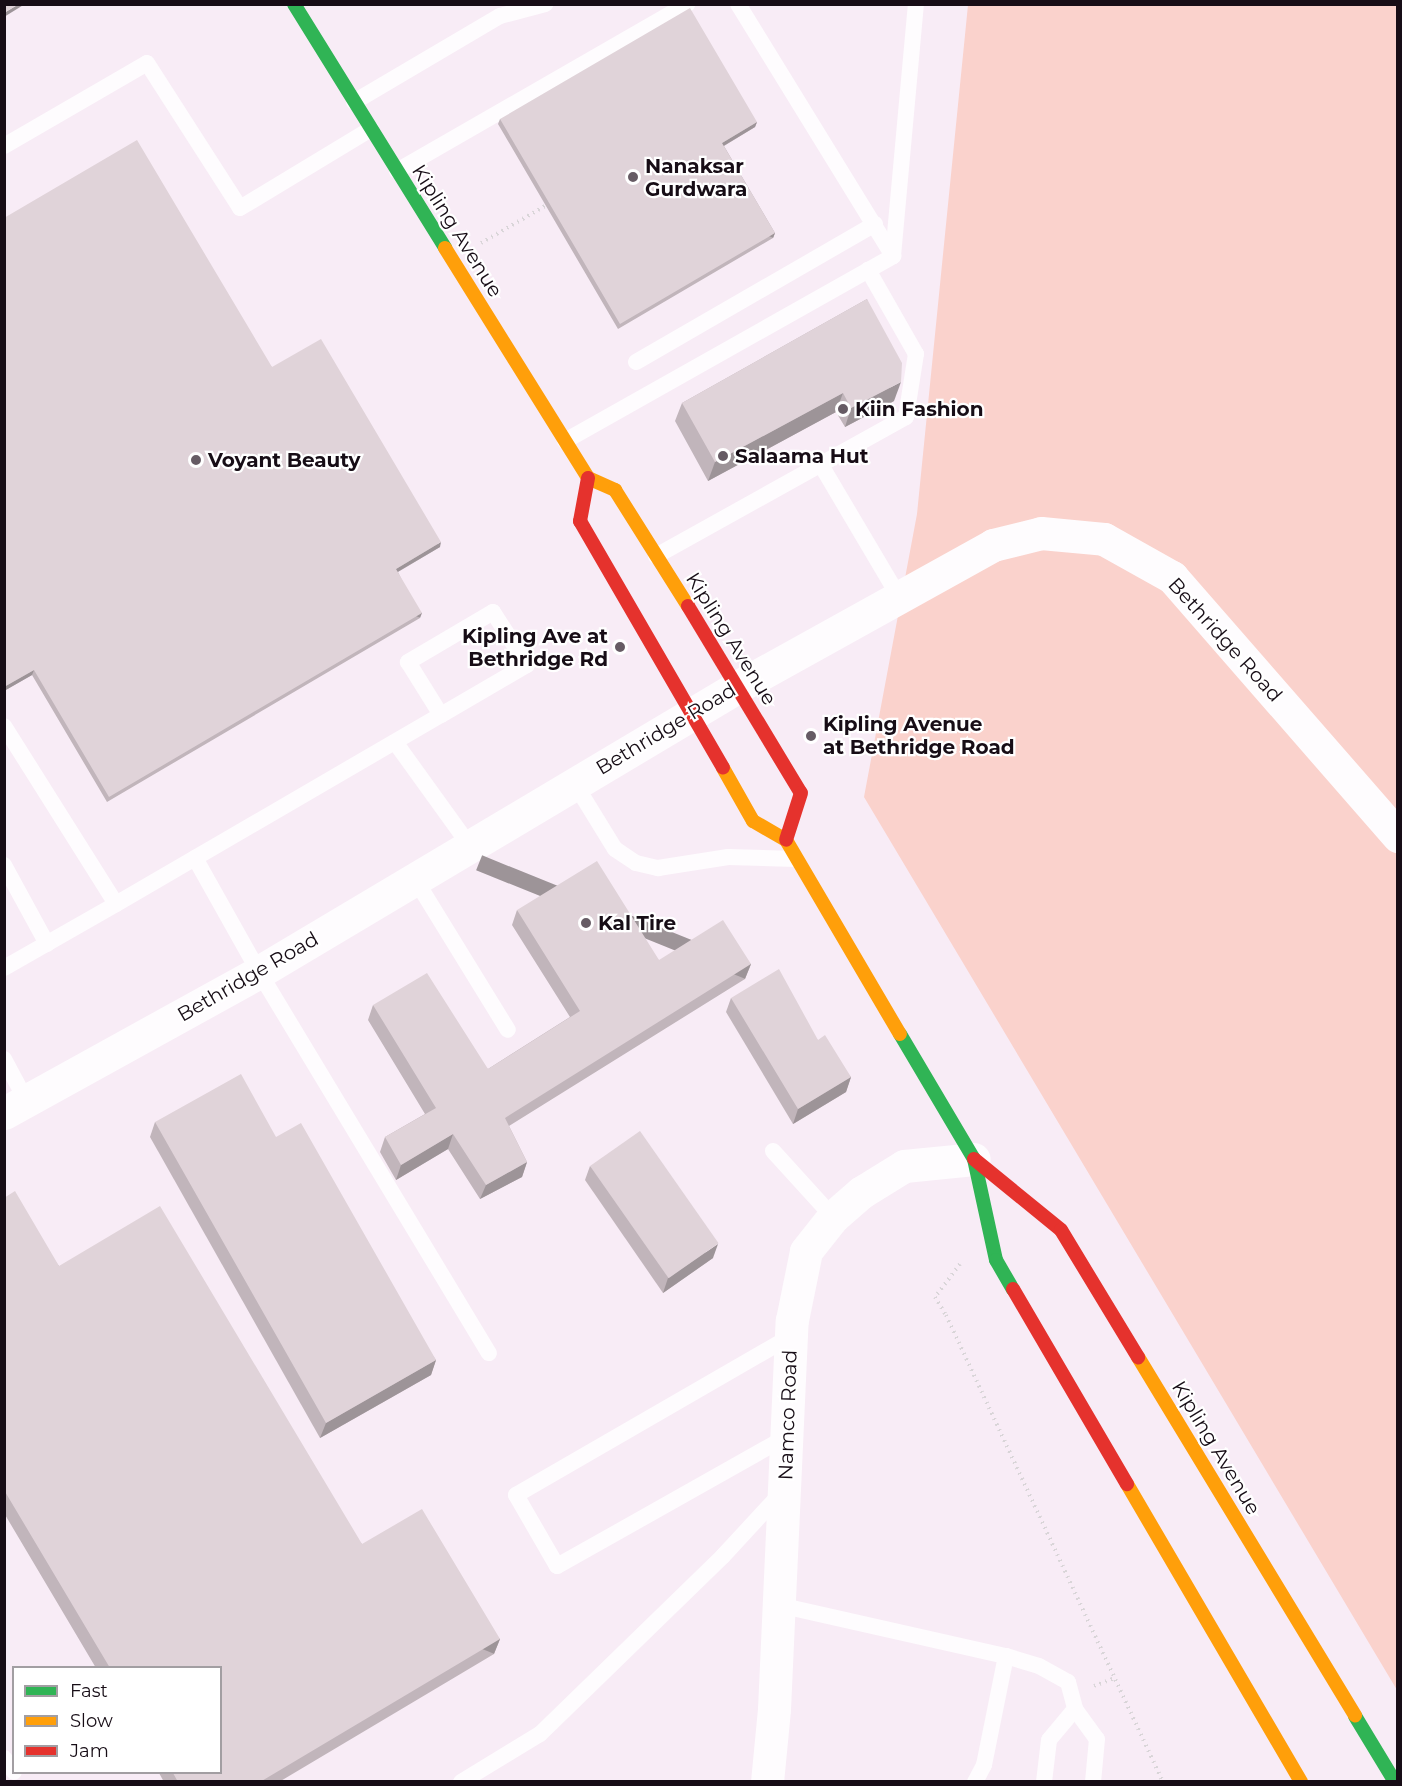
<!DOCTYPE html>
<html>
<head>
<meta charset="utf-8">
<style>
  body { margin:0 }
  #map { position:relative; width:1402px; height:1786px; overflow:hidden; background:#f8ecf6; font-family:Montserrat,sans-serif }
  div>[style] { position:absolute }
  .green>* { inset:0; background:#fad2cc }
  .path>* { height:4px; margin-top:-2px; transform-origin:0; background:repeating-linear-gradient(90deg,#d9d5d8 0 1.5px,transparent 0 6px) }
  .lane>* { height:16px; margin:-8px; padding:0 8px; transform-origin:8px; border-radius:8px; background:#fefcfe }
  .street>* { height:33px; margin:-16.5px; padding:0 16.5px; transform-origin:16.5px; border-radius:16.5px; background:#fefcfe }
  .fast>* { height:14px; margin:-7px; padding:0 7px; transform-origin:7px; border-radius:7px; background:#30b455 }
  .slow>* { height:14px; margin:-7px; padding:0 7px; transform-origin:7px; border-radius:7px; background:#ff9f0a }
  .jam>* { height:14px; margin:-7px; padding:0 7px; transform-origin:7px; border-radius:7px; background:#e5322d }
  .wall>* { inset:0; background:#c1b5bb }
  .shaded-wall>* { inset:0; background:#9d9498; transform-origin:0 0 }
  .building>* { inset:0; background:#e0d3d9; transform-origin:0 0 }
  .dots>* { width:16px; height:16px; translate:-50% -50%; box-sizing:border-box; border:3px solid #fff; border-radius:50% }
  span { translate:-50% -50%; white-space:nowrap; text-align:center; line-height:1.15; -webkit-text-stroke:4.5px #fff; paint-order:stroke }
  .poi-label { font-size:20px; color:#170d16; font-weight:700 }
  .left { translate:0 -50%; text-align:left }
  .right { translate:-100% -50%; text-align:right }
  .street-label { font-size:20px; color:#170d16 }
  .frame { position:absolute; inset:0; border:6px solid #170d16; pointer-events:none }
  .legend { position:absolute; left:12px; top:1666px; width:210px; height:108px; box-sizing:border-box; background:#fff; border:2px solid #a29ea2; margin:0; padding:8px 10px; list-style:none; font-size:18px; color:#170d16 }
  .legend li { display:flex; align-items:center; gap:12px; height:30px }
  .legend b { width:30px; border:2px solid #a29ea2 }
</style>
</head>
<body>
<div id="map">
  <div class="green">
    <i style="clip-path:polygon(968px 5px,1397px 5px,1397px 1690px,864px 797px,917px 514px)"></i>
  </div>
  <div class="path">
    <i style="left:481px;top:243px;width:74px;rotate:-30deg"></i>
    <i style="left:960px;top:1264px;width:41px;rotate:127.1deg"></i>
    <i style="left:935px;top:1297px;width:21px;rotate:59deg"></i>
    <i style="left:946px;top:1315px;width:515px;rotate:65.08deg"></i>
    <i style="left:1094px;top:1686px;width:22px;rotate:-21deg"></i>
  </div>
  <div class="lane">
    <i style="left:738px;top:4px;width:296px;rotate:58.4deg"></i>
    <i style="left:354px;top:102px;width:169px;rotate:-30.5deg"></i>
    <i style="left:500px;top:16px;width:47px;rotate:-14.9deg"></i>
    <i style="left:4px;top:146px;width:165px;rotate:-30.1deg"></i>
    <i style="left:147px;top:63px;width:172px;rotate:57.3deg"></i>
    <i style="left:240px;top:208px;width:153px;rotate:-31.1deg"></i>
    <i style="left:397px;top:171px;width:335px;rotate:-29.9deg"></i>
    <i style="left:636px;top:362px;width:276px;rotate:-30deg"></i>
    <i style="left:565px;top:441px;width:377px;rotate:-29.4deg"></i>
    <i style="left:893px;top:256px;width:253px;rotate:-84.8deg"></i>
    <i style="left:821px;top:465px;width:153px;rotate:59.4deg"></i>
    <i style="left:656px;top:556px;width:286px;rotate:-29.1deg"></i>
    <i style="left:906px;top:417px;width:64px;rotate:-81deg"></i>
    <i style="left:916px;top:354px;width:97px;rotate:-119.7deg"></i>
    <i style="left:4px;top:726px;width:210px;rotate:57.8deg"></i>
    <i style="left:395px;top:742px;width:128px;rotate:54.2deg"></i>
    <i style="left:575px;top:784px;width:76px;rotate:58.4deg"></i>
    <i style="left:615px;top:849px;width:25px;rotate:34deg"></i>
    <i style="left:636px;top:863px;width:23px;rotate:13deg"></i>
    <i style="left:658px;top:868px;width:71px;rotate:-8.9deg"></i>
    <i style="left:728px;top:857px;width:68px;rotate:1.7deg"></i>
    <i style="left:195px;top:858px;width:131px;rotate:60.7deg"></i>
    <i style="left:259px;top:972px;width:445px;rotate:58.9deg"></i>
    <i style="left:4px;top:865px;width:90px;rotate:61.4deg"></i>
    <i style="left:415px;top:879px;width:177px;rotate:58.4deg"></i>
    <i style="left:4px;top:968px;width:129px;rotate:-29.7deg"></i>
    <i style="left:116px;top:904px;width:376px;rotate:-30.2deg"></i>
    <i style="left:441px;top:715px;width:99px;rotate:-30.2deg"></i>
    <i style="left:527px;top:665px;width:63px;rotate:-122.7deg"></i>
    <i style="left:493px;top:612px;width:99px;rotate:149.5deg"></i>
    <i style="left:408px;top:662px;width:62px;rotate:58.1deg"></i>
    <i style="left:4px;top:1059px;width:49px;rotate:61.9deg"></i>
    <i style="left:773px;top:1151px;width:89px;rotate:47.7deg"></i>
    <i style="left:788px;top:1436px;width:265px;rotate:150.6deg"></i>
    <i style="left:557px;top:1566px;width:82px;rotate:-120deg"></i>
    <i style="left:516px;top:1495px;width:318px;rotate:-30deg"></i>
    <i style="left:779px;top:1605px;width:233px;rotate:12.7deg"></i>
    <i style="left:1006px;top:1656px;width:34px;rotate:17deg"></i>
    <i style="left:1039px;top:1666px;width:33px;rotate:29deg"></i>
    <i style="left:1068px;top:1682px;width:28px;rotate:75deg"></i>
    <i style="left:1075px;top:1709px;width:40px;rotate:130deg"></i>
    <i style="left:1049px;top:1740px;width:42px;rotate:96.8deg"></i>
    <i style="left:1075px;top:1709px;width:37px;rotate:54deg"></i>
    <i style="left:1097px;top:1739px;width:43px;rotate:95.3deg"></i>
    <i style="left:4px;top:1758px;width:17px;rotate:54deg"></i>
    <i style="left:461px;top:1782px;width:92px;rotate:-31.3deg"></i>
    <i style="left:540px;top:1734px;width:255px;rotate:-44.2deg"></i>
    <i style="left:723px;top:1556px;width:87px;rotate:-47.3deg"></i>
    <i style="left:975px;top:1782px;width:19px;rotate:-62deg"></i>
    <i style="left:984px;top:1765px;width:111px;rotate:-78.6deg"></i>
  </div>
  <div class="street">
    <i style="left:4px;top:1113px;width:291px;rotate:-28.9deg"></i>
    <i style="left:259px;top:972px;width:559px;rotate:-30.79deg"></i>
    <i style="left:739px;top:686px;width:291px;rotate:-29deg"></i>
    <i style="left:993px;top:545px;width:49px;rotate:-14deg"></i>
    <i style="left:1041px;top:533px;width:63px;rotate:5.4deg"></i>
    <i style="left:1104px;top:539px;width:78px;rotate:29.2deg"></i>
    <i style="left:1172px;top:577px;width:344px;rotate:48.9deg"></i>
    <i style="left:767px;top:1782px;width:73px;rotate:-84.5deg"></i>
    <i style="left:774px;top:1709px;width:389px;rotate:-87.4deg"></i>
    <i style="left:792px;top:1320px;width:70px;rotate:-78.5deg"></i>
    <i style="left:806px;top:1251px;width:43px;rotate:-51.5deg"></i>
    <i style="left:833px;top:1217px;width:38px;rotate:-41deg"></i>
    <i style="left:862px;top:1192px;width:49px;rotate:-31.8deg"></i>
    <i style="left:904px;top:1166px;width:70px;rotate:-5.7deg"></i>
  </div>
  <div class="fast">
    <i style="left:294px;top:4px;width:287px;rotate:58.2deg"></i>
    <i style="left:900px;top:1034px;width:145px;rotate:59.4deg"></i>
    <i style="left:974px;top:1159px;width:103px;rotate:77.7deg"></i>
    <i style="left:996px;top:1260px;width:34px;rotate:60deg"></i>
    <i style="left:1355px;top:1716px;width:77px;rotate:58.8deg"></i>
  </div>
  <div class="slow">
    <i style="left:445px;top:248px;width:271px;rotate:58.1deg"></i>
    <i style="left:588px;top:478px;width:30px;rotate:24deg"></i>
    <i style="left:615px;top:490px;width:137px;rotate:57.8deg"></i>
    <i style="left:723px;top:768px;width:61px;rotate:60.5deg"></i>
    <i style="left:753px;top:821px;width:38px;rotate:30deg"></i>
    <i style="left:786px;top:840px;width:225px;rotate:59.6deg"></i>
    <i style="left:1138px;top:1357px;width:419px;rotate:58.8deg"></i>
    <i style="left:1127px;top:1484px;width:345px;rotate:59.7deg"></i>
  </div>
  <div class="jam">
    <i style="left:588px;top:478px;width:44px;rotate:100.5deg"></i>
    <i style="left:580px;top:521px;width:285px;rotate:59.9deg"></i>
    <i style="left:688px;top:606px;width:218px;rotate:58.9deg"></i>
    <i style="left:801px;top:793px;width:49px;rotate:107.7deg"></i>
    <i style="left:974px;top:1159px;width:112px;rotate:39.2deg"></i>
    <i style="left:1061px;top:1230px;width:149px;rotate:58.8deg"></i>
    <i style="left:1013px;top:1289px;width:226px;rotate:59.7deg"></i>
  </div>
  <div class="wall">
    <i style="clip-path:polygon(500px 119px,757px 122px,755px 127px,724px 146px,775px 233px,773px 238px,618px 329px,498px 124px)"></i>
    <i style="clip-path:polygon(4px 218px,272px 367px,440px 547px,398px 572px,420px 618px,107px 802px,32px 675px,4px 691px)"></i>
    <i style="clip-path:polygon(867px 299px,894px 401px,845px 427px,836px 412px,708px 481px,675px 421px,682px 403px)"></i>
    <i style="clip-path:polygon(517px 910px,659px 960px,751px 964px,745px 979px,509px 1126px,527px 1162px,522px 1177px,480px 1199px,448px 1149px,396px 1180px,380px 1152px,385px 1137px,425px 1114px,368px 1020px,373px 1005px,488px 1069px,570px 1017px,512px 925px)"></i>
    <i style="clip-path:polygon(731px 998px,818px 1040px,851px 1077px,846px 1092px,793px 1124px,726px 1012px)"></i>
    <i style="clip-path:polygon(155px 1122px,276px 1137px,436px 1360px,431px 1375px,320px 1438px,150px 1137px)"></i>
    <i style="clip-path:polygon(590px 1166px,713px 1258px,663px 1293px,585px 1180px)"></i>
    <i style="clip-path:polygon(4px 1198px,59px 1266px,362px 1544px,500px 1639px,494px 1654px,279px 1782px,164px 1782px,159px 1773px,220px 1773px,220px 1668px,96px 1668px,4px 1513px)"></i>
  </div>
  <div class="shaded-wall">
    <i style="clip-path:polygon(19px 4px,25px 4px,4px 17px,4px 13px)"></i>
    <i style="clip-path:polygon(757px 122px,755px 127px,720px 148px,722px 143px)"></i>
    <i style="left:775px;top:233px;width:5px;height:180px;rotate:112deg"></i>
    <i style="clip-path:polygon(901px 382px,894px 401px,845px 427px,851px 408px)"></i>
    <i style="clip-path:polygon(843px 393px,836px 412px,708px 481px,715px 462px)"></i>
    <i style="clip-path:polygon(441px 542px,440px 547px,394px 574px,396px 569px)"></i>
    <i style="left:422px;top:613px;width:5px;height:363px;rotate:112deg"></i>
    <i style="clip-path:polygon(34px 670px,32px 675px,4px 691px,4px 687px)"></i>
    <i style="left:751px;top:964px;width:16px;height:290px;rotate:112deg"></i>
    <i style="clip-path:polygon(851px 1077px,846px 1092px,793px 1124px,798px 1109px)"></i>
    <i style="clip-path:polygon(453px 1134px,448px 1149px,396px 1180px,401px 1165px)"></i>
    <i style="clip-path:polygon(527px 1162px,522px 1177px,480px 1199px,486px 1185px)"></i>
    <i style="clip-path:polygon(718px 1244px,713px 1258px,663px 1293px,668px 1278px)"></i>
    <i style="clip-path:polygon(436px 1360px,431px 1375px,320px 1438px,326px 1423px)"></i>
    <i style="left:500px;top:1639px;width:16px;height:279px;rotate:112deg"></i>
  </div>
  <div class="building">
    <i style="clip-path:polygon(4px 4px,19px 4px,4px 13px)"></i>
    <i style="clip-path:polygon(690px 8px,757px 122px,722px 143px,775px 233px,620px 324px,500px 119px)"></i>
    <i style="clip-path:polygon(137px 140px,272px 367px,321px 339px,441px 542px,396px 569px,422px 613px,109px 797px,34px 670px,4px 687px,4px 218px)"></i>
    <i style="clip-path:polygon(867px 299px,902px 363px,901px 382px,851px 408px,843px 393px,715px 462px,682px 403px)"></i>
    <i style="clip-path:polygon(597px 861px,659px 960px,723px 920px,751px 964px,505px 1118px,527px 1162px,486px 1185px,453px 1134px,401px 1165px,385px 1137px,436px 1108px,373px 1005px,427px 973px,488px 1069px,580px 1011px,517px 910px)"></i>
    <i style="clip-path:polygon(779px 969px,818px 1040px,825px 1035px,851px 1077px,798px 1109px,731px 998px)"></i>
    <i style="clip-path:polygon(241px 1074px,276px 1137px,301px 1123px,436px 1360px,326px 1423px,155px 1122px)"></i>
    <i style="left:640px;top:1131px;width:137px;height:61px;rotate:55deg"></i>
    <i style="clip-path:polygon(15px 1191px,59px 1266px,160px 1206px,362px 1544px,422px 1509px,500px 1639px,260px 1782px,178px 1782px,173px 1773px,220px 1773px,220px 1668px,110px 1668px,4px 1490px,4px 1198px)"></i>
  </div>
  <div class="dots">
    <i style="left:633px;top:177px;background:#665b64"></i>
    <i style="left:843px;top:409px;background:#665b64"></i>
    <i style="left:723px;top:456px;background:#665b64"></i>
    <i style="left:196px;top:460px;background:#665b64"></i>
    <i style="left:620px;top:647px;background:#665b64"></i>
    <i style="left:811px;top:736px;background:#665b64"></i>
    <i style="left:586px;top:923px;background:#665b64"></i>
  </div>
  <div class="poi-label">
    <span class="left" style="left:645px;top:178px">Nanaksar<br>Gurdwara</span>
    <span class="left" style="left:855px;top:409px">Kiin Fashion</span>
    <span class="left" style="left:735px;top:456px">Salaama Hut</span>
    <span class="left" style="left:208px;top:460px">Voyant Beauty</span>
    <span class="right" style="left:608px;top:648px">Kipling Ave at<br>Bethridge Rd</span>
    <span class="left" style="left:823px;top:736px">Kipling Avenue<br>at Bethridge Road</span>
    <span class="left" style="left:598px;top:923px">Kal Tire</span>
  </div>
  <div class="street-label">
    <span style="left:457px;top:231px;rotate:58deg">Kipling Avenue</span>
    <span style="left:731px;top:639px;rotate:58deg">Kipling Avenue</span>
    <span style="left:1225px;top:640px;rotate:48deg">Bethridge Road</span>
    <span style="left:666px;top:729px;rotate:-31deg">Bethridge Road</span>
    <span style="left:248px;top:977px;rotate:-30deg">Bethridge Road</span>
    <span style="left:788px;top:1415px;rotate:-88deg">Namco Road</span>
    <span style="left:1216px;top:1448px;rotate:59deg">Kipling Avenue</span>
  </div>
  <div class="frame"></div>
  <ul class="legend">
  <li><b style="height:8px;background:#30b455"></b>Fast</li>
  <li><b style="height:8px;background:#ff9f0a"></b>Slow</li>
  <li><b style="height:8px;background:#e5322d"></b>Jam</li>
  </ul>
</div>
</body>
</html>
